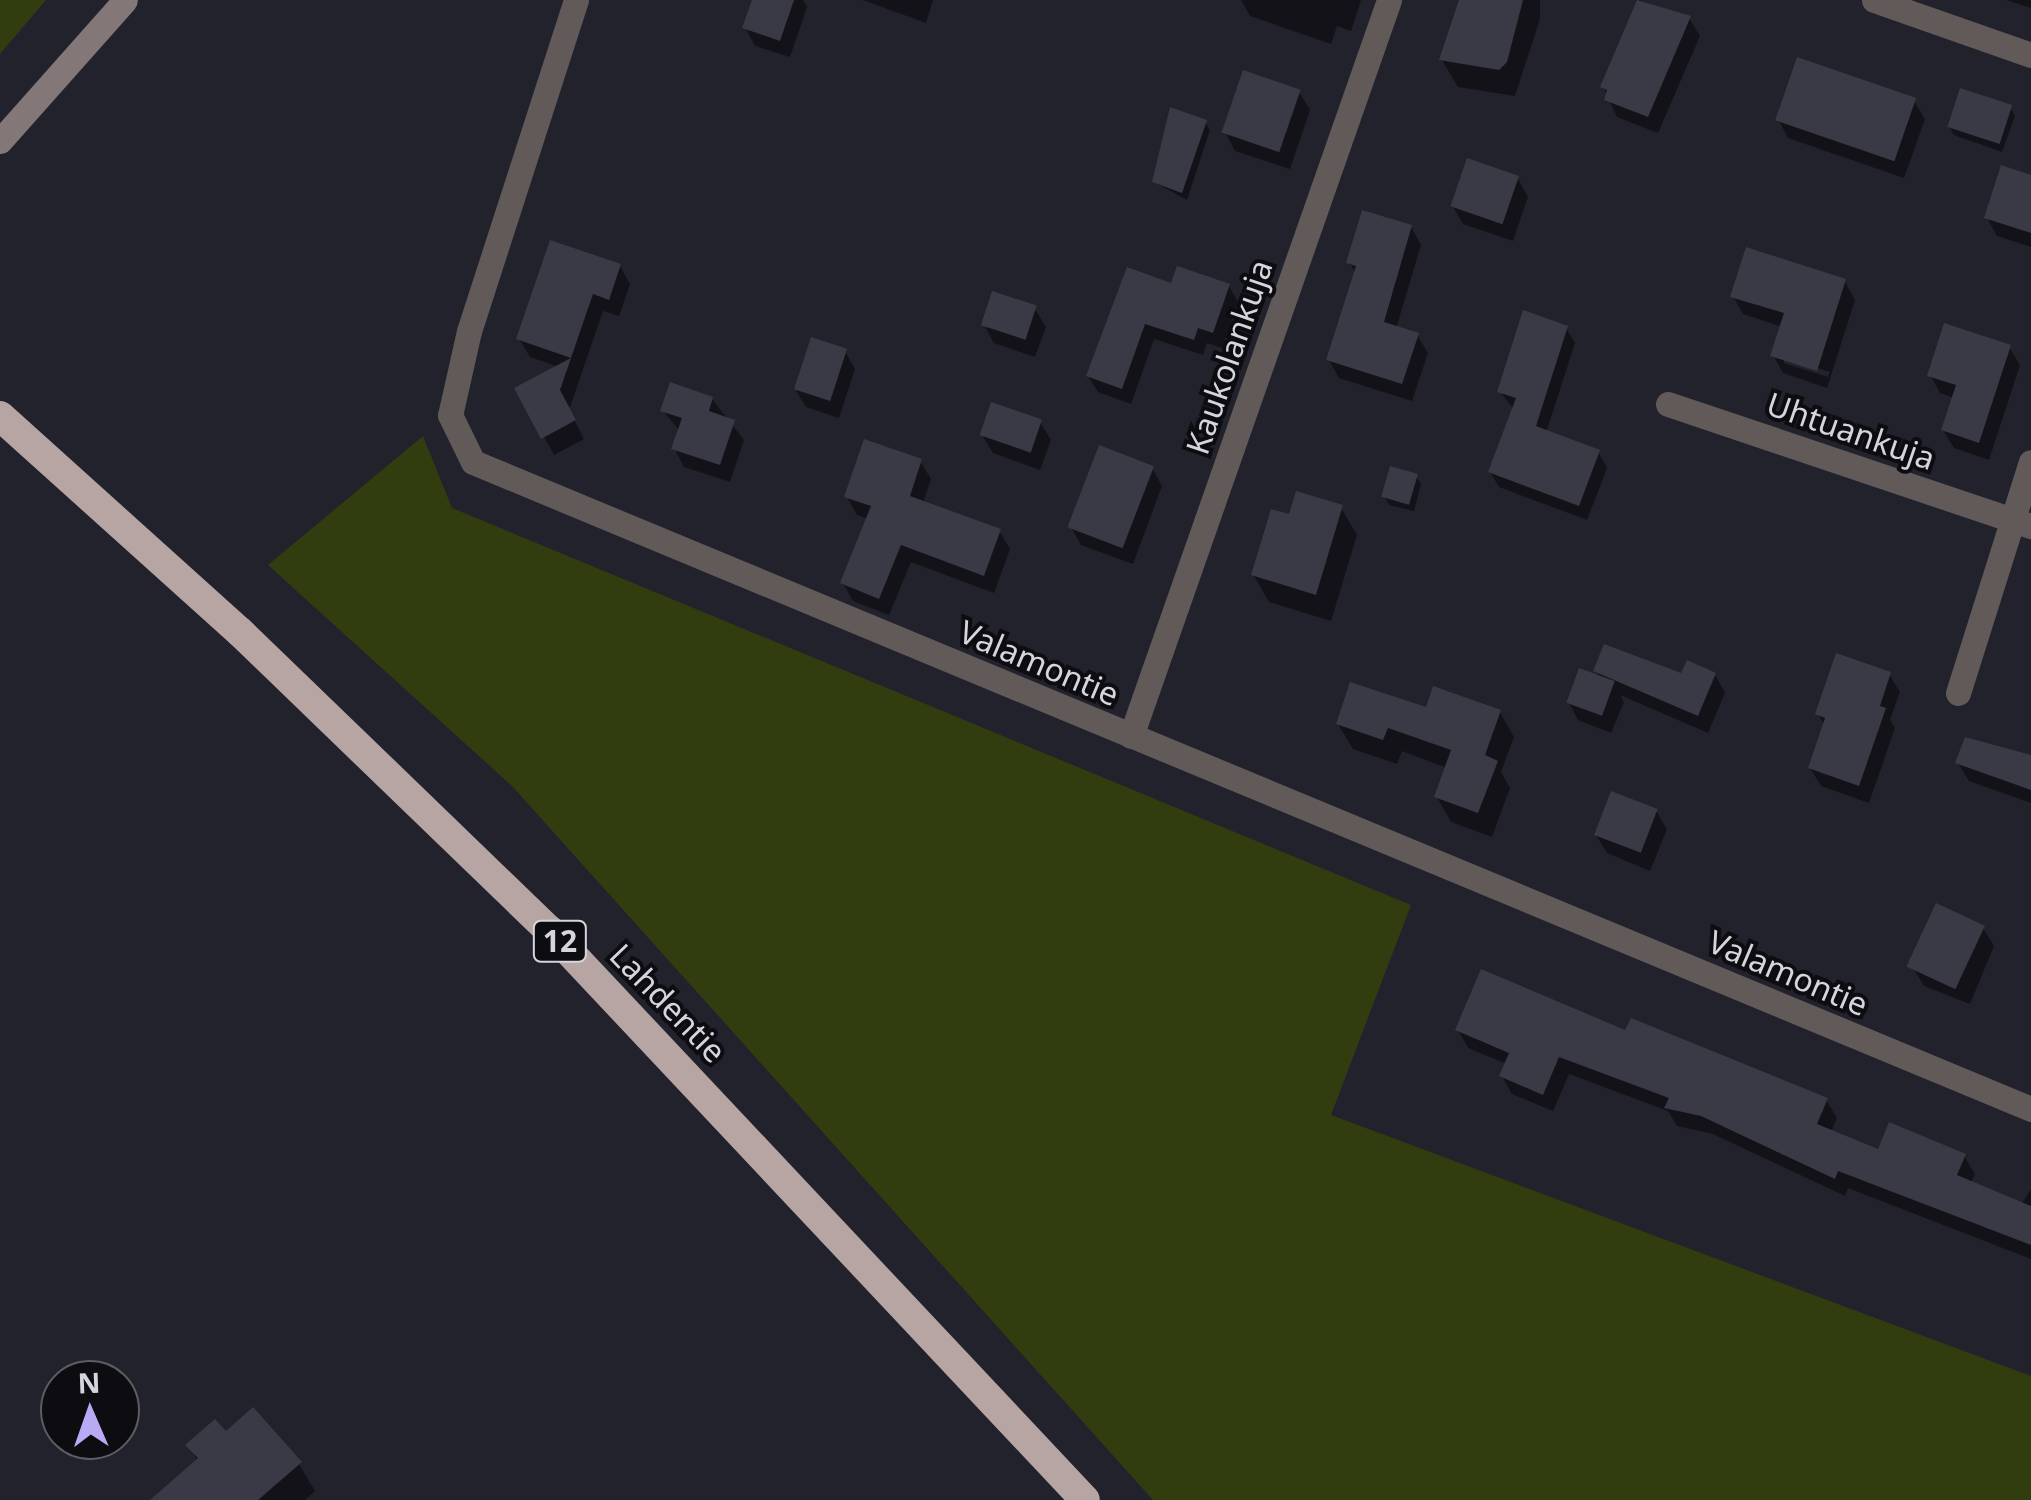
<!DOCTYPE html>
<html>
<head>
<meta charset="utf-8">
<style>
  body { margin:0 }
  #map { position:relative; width:2031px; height:1500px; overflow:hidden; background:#22222d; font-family:"Noto Sans",sans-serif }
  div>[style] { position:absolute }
  .green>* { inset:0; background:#313d0f }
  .shadow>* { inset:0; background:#0007 }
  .building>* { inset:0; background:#393a46; transform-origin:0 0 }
  .street>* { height:25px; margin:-12.5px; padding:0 12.5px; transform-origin:12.5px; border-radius:12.5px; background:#615a59 }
  .secondary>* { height:25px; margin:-12.5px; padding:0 12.5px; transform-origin:12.5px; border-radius:12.5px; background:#837877 }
  .highway>* { height:30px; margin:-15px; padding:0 15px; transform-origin:15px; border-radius:15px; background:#b6a5a2 }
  span { translate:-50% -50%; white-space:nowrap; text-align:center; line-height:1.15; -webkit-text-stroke:8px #0c0c11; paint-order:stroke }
  .shield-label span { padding:2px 8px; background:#0c0c11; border:2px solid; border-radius:8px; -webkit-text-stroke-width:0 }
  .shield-label { font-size:30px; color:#d5d5dd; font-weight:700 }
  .street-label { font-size:32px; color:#d5d5dd }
  .north { position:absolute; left:40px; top:1360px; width:100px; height:100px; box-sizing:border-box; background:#0c0c11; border:2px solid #5c5c63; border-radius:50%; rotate:358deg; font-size:28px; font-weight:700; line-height:40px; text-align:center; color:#d5d5dd }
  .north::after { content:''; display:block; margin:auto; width:35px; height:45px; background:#baaaf6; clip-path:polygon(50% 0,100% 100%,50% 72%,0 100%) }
</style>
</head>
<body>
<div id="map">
  <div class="green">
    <i style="clip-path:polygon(0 0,46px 0,0 54px)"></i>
    <i style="clip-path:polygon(423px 436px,452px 508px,1411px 905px,1331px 1115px,2031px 1376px,2031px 1500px,1153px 1500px,512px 786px,268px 565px)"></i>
  </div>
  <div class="shadow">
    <i style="clip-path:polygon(754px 0,803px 0,807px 7px,790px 57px,755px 46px,745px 27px)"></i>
    <i style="clip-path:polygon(863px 0,933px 0,926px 23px)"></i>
    <i style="clip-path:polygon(1241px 0,1361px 0,1351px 31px,1337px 26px,1331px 44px,1250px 16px)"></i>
    <i style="clip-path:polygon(1462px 0,1540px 0,1540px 19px,1515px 96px,1458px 87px,1442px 60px)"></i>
    <i style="clip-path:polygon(1639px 0,1689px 18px,1700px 36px,1658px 133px,1617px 117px,1603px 87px)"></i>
    <i style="clip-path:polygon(2006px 0,2031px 0,2031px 8px)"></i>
    <i style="clip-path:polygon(1299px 92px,1310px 110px,1290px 169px,1235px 151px,1225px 132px)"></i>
    <i style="clip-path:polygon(1914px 101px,1925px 119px,1904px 178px,1788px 138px,1778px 119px)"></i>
    <i style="clip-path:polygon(2010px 107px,2015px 116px,2002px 152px,1954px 135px,1949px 126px)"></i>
    <i style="clip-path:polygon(1171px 110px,1205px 122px,1210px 130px,1187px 200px,1154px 182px)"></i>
    <i style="clip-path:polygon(2031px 177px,2031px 247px,1997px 236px,1987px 218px)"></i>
    <i style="clip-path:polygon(1518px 179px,1528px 197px,1513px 241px,1463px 224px,1452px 205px)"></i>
    <i style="clip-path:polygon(1411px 227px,1421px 245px,1396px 329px,1417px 335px,1428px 353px,1412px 401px,1339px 378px,1329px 360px,1356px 274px,1349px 262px)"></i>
    <i style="clip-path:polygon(620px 266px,630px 284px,619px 316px,603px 311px,569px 410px,584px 439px,554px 455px,518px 389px,559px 367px,530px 357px,519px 339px)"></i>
    <i style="clip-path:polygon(evenodd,1845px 282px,1855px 300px,1827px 388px,1783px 373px,1773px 355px,1782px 327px,1743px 314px,1733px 296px,1845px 282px,1784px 357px,1830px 372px,1828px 377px,1784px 363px,1784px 357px)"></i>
    <i style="clip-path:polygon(1173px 286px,1229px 286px,1238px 302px,1222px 348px,1207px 343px,1203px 355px,1154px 339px,1131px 404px,1098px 392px,1088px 376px)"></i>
    <i style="clip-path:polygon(1035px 309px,1046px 327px,1035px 357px,994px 343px,984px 325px)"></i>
    <i style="clip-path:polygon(1566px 328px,1575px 343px,1546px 433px,1598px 452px,1607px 468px,1587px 520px,1499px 487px,1490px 472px,1514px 409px,1500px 392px)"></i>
    <i style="clip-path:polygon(2009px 347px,2020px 365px,1989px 460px,1954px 448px,1943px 430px,1954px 398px,1940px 393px,1930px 375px)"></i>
    <i style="clip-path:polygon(845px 351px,855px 369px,839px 418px,806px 407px,795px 389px)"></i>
    <i style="clip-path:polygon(712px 399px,744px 440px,730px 482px,684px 467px,674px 448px,680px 431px,663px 411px)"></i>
    <i style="clip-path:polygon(1040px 422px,1051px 440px,1040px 470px,993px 453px,982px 435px)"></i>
    <i style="clip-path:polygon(920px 461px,931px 479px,923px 503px,999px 531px,1010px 549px,994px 593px,911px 562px,889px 615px,853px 601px,843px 583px,868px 519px,857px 515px,847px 497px)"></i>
    <i style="clip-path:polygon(1152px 468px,1162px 486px,1133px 564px,1081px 545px,1071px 527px)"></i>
    <i style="clip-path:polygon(1416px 476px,1421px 484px,1414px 511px,1389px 505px,1384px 496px)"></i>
    <i style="clip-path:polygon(1341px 508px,1357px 535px,1331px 621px,1269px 602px,1253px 574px)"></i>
    <i style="clip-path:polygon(1596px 671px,1715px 675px,1725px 693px,1708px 733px,1620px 695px,1624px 702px,1611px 733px,1578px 720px,1568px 701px,1600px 678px)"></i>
    <i style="clip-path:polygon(1889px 674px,1900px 692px,1890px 720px,1895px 728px,1869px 803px,1821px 786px,1810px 768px,1825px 726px,1818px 714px)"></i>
    <i style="clip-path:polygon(1427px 710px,1500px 712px,1514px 737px,1501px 772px,1510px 788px,1492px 837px,1451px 822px,1437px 797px,1447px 768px,1402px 751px,1397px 764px,1353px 749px,1338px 724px)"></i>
    <i style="clip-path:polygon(2031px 759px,2031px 803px,1969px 781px,1958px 763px)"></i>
    <i style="clip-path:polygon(1656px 811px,1667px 829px,1650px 871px,1607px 853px,1596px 835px)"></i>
    <i style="clip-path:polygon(1983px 928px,1994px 946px,1970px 1004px,1924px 986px,1913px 968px)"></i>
    <i style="clip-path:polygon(1458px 1030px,1626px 1034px,1826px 1100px,1837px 1118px,1831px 1132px,1879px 1153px,1964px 1156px,1975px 1174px,1971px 1183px,2021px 1205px,2031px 1189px,2031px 1259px,1848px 1188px,1845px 1196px,1713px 1134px,1677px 1126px,1668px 1111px,1569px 1074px,1553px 1111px,1512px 1094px,1502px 1076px,1507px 1064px,1468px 1048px)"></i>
    <i style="clip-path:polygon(226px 1435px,299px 1464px,315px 1491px,305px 1500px,174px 1500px,198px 1461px,189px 1446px)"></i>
  </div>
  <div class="building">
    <i style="clip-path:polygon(752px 0,794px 0,780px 41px,742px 28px)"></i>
    <i style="clip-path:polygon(1459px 0,1523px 0,1507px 62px,1499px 70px,1439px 60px)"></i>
    <i style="clip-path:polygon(1637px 0,1691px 16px,1648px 117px,1604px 100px,1607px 90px,1600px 87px)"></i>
    <i style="left:1797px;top:57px;width:126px;height:67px;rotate:19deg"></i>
    <i style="left:1243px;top:70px;width:61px;height:66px;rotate:19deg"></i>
    <i style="left:1960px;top:88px;width:55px;height:41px;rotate:18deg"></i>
    <i style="clip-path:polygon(1170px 107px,1207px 120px,1182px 193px,1152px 182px)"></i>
    <i style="left:1467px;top:158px;width:55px;height:51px;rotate:19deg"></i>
    <i style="clip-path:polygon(2001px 165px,2031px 175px,2031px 233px,1984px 218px)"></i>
    <i style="clip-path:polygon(1362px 210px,1412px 225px,1384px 322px,1419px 333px,1402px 384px,1326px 360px,1356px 266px,1346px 263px)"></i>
    <i style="clip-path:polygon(550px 240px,621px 264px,609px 300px,593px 294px,571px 358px,516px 339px)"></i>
    <i style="clip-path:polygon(1746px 247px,1846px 279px,1817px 371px,1770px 356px,1784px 313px,1730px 297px)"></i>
    <i style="clip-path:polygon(1177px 266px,1230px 284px,1213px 333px,1198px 328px,1194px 340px,1145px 324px,1122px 389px,1086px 376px,1127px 267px,1171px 283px)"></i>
    <i style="left:992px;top:291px;width:47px;height:36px;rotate:18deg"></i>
    <i style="clip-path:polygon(1523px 310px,1568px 326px,1536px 426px,1600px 450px,1579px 506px,1488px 472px,1516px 398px,1497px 392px)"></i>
    <i style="clip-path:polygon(1944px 323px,2011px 345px,1979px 443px,1941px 430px,1956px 385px,1927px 376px)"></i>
    <i style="left:811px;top:337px;width:38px;height:55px;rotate:18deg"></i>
    <i style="clip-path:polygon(571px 358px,560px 390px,576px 420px,541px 439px,514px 388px)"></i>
    <i style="clip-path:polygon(670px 382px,713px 397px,709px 411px,735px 420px,720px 465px,671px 449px,682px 418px,660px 411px)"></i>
    <i style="left:991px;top:402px;width:54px;height:35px;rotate:19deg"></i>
    <i style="clip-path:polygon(864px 439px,922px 459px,910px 496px,1001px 529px,984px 576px,901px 545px,879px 599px,840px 583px,871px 506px,844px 497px)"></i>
    <i style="left:1099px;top:445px;width:59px;height:88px;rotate:21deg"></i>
    <i style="left:1390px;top:466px;width:29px;height:32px;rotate:16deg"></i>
    <i style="clip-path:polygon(1296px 491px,1343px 505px,1316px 595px,1251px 575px,1271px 509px,1289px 514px)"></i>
    <i style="clip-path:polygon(1604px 644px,1681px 673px,1687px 660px,1716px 673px,1698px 716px,1593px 671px)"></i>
    <i style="clip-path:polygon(1836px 653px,1891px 672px,1880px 706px,1886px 708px,1859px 786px,1808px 768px,1825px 718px,1815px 714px)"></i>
    <i style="left:1579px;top:668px;width:38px;height:37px;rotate:20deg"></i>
    <i style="clip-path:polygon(1350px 682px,1426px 707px,1433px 686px,1501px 710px,1485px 755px,1498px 761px,1478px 813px,1434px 797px,1451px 750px,1388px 728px,1383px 740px,1336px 724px)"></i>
    <i style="clip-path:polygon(1965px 737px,2031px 755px,2031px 790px,1955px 763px)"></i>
    <i style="left:1611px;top:791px;width:50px;height:47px;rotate:21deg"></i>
    <i style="left:1936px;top:903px;width:54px;height:70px;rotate:25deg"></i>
    <i style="clip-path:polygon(1481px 969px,1625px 1030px,1631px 1018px,1828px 1098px,1817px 1124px,1878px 1149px,1889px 1122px,1966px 1154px,1957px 1175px,2031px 1206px,2031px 1245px,1838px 1171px,1835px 1179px,1701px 1116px,1664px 1108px,1669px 1098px,1559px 1057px,1543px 1095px,1499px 1076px,1509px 1053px,1455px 1030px)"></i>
    <i style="clip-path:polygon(253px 1407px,302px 1462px,258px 1500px,150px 1500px,198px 1458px,185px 1445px,215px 1419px,226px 1431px)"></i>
  </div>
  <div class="street">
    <i style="left:576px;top:0;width:348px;rotate:107.9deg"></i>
    <i style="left:469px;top:331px;width:86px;rotate:102.7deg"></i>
    <i style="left:450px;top:415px;width:52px;rotate:63.9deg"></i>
    <i style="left:473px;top:462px;width:1687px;rotate:22.55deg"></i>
    <i style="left:1874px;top:0;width:166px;rotate:19.3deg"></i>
    <i style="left:1668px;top:404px;width:383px;rotate:18.6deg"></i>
    <i style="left:1958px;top:693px;width:242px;rotate:-72.5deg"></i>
    <i style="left:1131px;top:736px;width:780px;rotate:-70.68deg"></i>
  </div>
  <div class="secondary">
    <i style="left:0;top:141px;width:188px;rotate:-48.4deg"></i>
  </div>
  <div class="highway">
    <i style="left:0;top:416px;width:323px;rotate:42deg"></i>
    <i style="left:240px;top:632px;width:429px;rotate:44deg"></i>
    <i style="left:549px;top:930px;width:782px;rotate:46.76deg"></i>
  </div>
  <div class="shield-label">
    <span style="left:560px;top:941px">12</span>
  </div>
  <div class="street-label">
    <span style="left:1229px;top:357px;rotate:-71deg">Kaukolankuja</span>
    <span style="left:1851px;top:431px;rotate:19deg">Uhtuankuja</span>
    <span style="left:1039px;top:663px;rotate:23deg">Valamontie</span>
    <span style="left:1788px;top:973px;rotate:23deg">Valamontie</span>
    <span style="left:668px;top:1003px;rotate:46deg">Lahdentie</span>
  </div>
  <div class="north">N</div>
</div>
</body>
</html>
